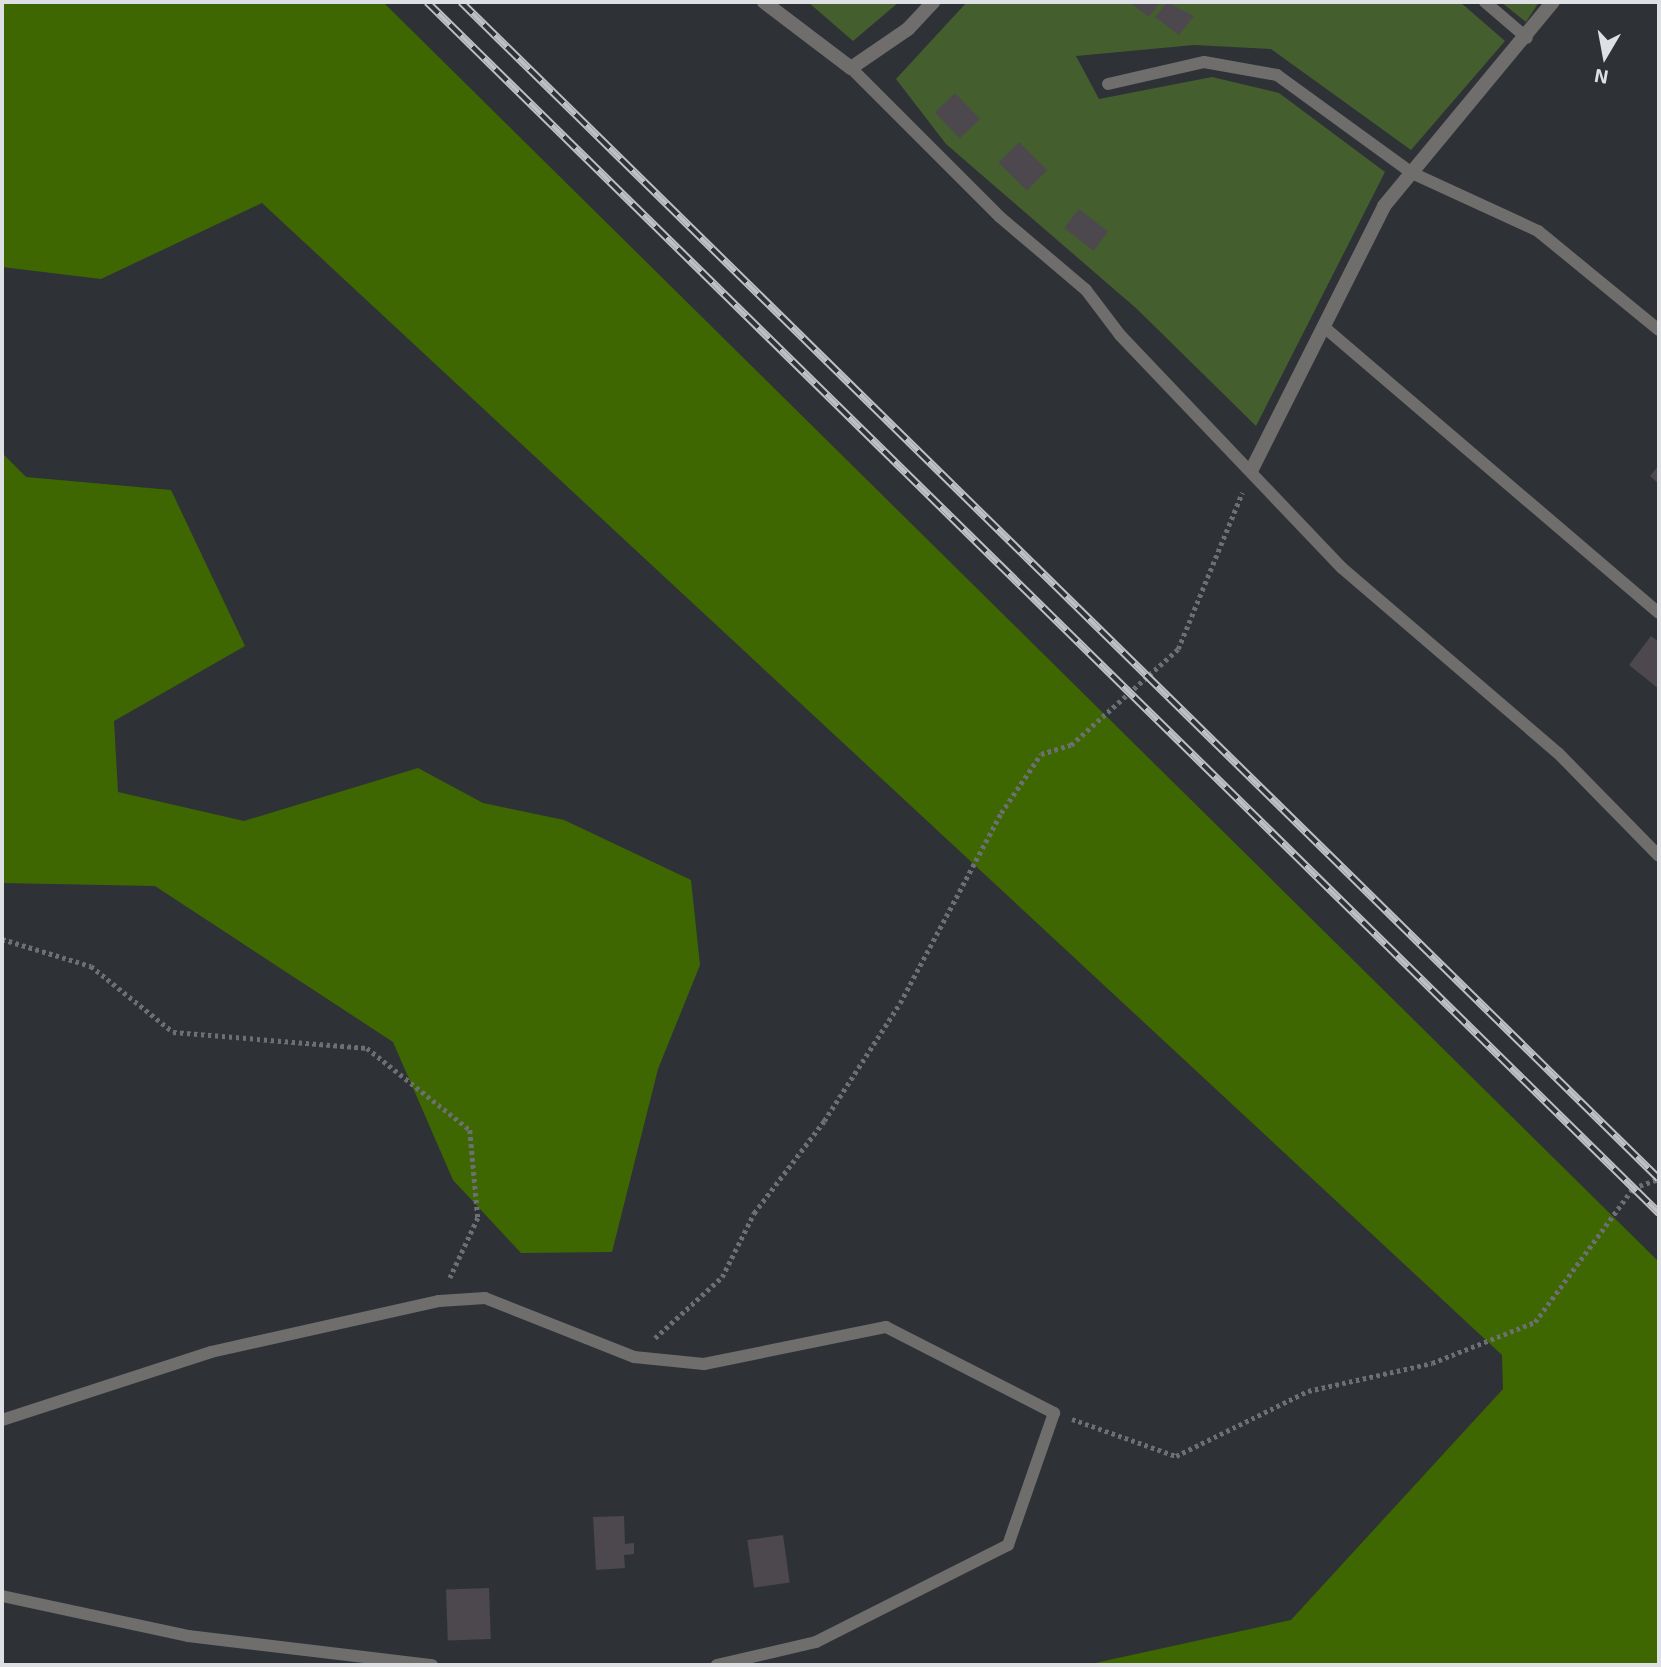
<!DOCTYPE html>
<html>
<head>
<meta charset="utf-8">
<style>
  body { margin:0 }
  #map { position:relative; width:1661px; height:1667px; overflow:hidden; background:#2e3236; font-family:"Exo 2",sans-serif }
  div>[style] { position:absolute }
  .green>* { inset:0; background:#455e2e }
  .forest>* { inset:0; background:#3e6702 }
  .building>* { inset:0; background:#4c484d; transform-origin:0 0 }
  .path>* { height:4.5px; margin-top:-2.25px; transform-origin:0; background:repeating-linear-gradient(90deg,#6c6f73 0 3.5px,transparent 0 7px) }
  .service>* { height:12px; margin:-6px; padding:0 6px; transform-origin:6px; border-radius:6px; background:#706d6d }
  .minor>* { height:14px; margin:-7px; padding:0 7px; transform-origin:7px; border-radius:7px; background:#706d6d }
  .rail>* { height:8px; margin-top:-4px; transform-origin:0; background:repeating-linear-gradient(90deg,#2e3236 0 16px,#bec0c3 0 32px); box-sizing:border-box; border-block:2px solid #bec0c3 }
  span { translate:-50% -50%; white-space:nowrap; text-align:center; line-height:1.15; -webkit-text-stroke:5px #2e3236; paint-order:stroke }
  .frame { position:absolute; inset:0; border:4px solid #dee0e3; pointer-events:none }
  .north { position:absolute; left:1570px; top:21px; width:70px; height:70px; -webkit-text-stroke:5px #2e3236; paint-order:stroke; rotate:190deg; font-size:19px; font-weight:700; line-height:28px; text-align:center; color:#dee0e3 }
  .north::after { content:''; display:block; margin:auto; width:24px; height:32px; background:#dee0e3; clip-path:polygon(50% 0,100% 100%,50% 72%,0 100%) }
</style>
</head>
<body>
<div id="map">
  <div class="green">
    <i style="clip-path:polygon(808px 2px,899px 2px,853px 41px)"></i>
    <i style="clip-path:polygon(967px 2px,1460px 2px,1505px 41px,1411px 150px,1271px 49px,1194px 45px,1076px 56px,1099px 99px,1212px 77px,1279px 93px,1385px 172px,1256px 426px,1137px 309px,946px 144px,896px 79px)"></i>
    <i style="clip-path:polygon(1501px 2px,1539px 2px,1526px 22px)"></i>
  </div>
  <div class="forest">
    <i style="clip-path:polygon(2px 2px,383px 2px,1659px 1262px,1659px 1665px,1086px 1665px,1291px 1620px,1503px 1389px,1502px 1355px,262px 203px,101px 279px,2px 267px)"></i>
    <i style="clip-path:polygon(2px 453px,26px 477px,171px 490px,245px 646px,114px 721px,118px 792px,244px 821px,418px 768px,483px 803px,564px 820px,691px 880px,700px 965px,658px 1069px,612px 1252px,521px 1253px,453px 1180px,393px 1042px,155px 886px,2px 883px)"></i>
  </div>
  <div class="building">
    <i style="clip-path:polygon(1129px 2px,1160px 2px,1149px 17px)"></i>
    <i style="clip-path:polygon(1167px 2px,1194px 16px,1179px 35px,1155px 17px)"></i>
    <i style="left:955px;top:93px;width:36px;height:28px;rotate:46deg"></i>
    <i style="left:1019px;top:142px;width:40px;height:29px;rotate:45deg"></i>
    <i style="left:1079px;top:209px;width:37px;height:24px;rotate:38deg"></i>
    <i style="clip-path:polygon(1659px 465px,1659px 484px,1650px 476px)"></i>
    <i style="clip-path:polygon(1651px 636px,1659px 642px,1659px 689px,1629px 665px)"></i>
    <i style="clip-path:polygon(624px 1516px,625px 1544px,634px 1543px,634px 1554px,624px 1555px,625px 1568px,596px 1570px,593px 1517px)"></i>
    <i style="left:783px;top:1535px;width:48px;height:36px;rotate:82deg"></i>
    <i style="left:489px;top:1588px;width:51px;height:43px;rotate:88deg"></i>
  </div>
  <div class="path">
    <i style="left:2px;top:939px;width:93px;rotate:16.9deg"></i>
    <i style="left:91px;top:966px;width:105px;rotate:38.8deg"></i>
    <i style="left:173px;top:1032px;width:195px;rotate:4.7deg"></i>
    <i style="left:367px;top:1048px;width:132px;rotate:38.5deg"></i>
    <i style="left:470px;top:1130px;width:88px;rotate:84.8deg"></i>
    <i style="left:478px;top:1218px;width:66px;rotate:115deg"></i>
    <i style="left:655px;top:1338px;width:91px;rotate:-42.3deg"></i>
    <i style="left:722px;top:1277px;width:72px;rotate:-63.4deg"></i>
    <i style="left:754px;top:1213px;width:116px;rotate:-52.7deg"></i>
    <i style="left:824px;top:1121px;width:140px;rotate:-57.2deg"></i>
    <i style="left:900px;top:1003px;width:215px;rotate:-62deg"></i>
    <i style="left:1001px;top:813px;width:71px;rotate:-55.9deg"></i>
    <i style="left:1041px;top:754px;width:31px;rotate:-17deg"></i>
    <i style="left:1071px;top:745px;width:144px;rotate:-41.9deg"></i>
    <i style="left:1178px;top:649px;width:169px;rotate:-67.7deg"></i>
    <i style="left:1072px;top:1419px;width:110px;rotate:19.6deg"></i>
    <i style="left:1176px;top:1456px;width:147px;rotate:-26.2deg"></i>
    <i style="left:1308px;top:1391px;width:127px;rotate:-12.7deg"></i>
    <i style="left:1432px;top:1363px;width:111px;rotate:-21.7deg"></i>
    <i style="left:1535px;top:1322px;width:166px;rotate:-53.8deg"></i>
    <i style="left:1633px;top:1188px;width:28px;rotate:-19deg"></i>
  </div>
  <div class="service">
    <i style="left:1485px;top:2px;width:55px;rotate:40.6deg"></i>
    <i style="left:851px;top:68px;width:211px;rotate:45deg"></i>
    <i style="left:1000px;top:217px;width:113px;rotate:40.3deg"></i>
    <i style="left:1086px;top:290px;width:56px;rotate:52.9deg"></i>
    <i style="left:1120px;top:335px;width:322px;rotate:46.4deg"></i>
    <i style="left:1342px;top:568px;width:284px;rotate:40.6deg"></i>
    <i style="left:1558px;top:753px;width:144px;rotate:45.6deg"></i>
    <i style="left:1108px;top:84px;width:98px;rotate:-12.9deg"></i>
    <i style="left:1204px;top:62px;width:74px;rotate:10.1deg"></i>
    <i style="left:1277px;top:75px;width:167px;rotate:36deg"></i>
    <i style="left:1412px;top:173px;width:139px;rotate:24.7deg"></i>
    <i style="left:1538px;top:231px;width:156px;rotate:39.3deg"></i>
    <i style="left:1324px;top:327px;width:440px;rotate:40.5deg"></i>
    <i style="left:2px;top:1420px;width:220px;rotate:-18deg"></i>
    <i style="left:211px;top:1352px;width:234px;rotate:-12.6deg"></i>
    <i style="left:439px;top:1301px;width:46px;rotate:-3.7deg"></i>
    <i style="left:485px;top:1298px;width:160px;rotate:21.6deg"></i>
    <i style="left:634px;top:1357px;width:70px;rotate:5.7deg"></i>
    <i style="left:704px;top:1364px;width:186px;rotate:-11.5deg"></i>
    <i style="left:886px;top:1327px;width:189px;rotate:27.1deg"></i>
    <i style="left:1054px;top:1413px;width:140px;rotate:109.2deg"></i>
    <i style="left:1008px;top:1545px;width:215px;rotate:153.2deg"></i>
    <i style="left:816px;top:1642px;width:102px;rotate:166.9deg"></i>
    <i style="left:2px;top:1596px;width:190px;rotate:12.1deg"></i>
    <i style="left:188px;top:1636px;width:246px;rotate:6.8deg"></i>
  </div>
  <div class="minor">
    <i style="left:764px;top:2px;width:109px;rotate:37.2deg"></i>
    <i style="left:851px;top:68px;width:69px;rotate:-34.4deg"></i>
    <i style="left:908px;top:29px;width:37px;rotate:-47deg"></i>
    <i style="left:1252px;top:469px;width:294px;rotate:-63.3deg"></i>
    <i style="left:1384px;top:206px;width:265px;rotate:-50.4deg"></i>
  </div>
  <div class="rail">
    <i style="left:427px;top:2px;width:1728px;rotate:44.51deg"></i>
    <i style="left:461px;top:2px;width:1679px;rotate:44.49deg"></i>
  </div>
  <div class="frame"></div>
  <div class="north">N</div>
</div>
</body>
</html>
